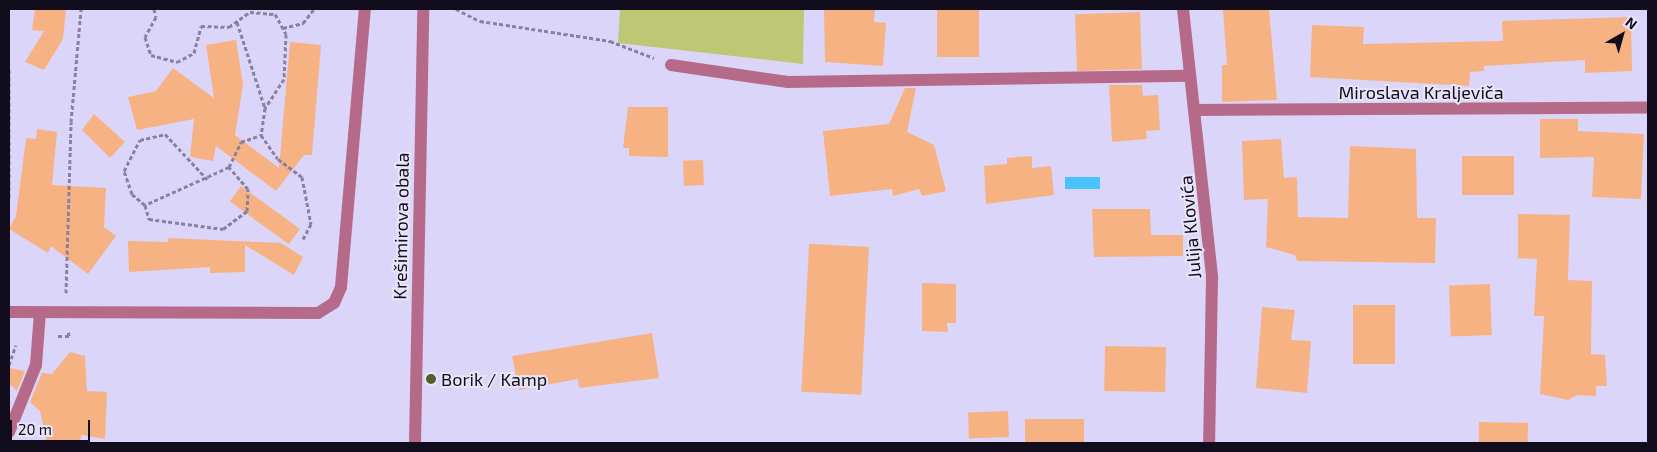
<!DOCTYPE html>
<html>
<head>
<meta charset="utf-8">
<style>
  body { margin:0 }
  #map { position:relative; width:1657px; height:452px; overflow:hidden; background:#dcd5fa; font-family:"Exo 2",sans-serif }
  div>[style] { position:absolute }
  .green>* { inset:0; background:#bec773 }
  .water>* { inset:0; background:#4ac2fe; transform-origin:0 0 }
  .building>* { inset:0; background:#f7b284; transform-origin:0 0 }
  .path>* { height:3px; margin-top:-1.5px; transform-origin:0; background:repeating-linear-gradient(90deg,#88829e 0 4px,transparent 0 6.5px) }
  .service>* { height:12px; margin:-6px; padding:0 6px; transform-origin:6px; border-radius:6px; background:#b66a8a }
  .minor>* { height:12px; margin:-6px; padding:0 6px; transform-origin:6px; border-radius:6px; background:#b66a8a }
  .tertiary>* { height:12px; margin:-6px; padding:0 6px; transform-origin:6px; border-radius:6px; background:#b66a8a }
  .dots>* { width:14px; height:14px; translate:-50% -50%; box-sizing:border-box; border:2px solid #e8e5f8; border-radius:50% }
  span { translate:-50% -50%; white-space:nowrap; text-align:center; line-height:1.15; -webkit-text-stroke:4px #e8e5f8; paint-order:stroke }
  .street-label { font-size:18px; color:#110d1d }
  .poi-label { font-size:18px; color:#110d1d }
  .left { translate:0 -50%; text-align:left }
  .frame { position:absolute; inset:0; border:10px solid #110d1d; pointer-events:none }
  .north { position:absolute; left:1597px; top:10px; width:50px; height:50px; -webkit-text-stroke:4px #e8e5f8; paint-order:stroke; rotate:38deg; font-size:14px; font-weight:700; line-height:20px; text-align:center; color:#110d1d }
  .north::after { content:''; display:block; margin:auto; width:18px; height:22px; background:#110d1d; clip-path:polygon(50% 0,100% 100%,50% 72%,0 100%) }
  .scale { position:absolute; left:10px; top:420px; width:80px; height:22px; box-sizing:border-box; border:2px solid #110d1d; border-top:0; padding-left:6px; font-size:15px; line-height:18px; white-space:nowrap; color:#110d1d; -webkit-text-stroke:4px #e8e5f8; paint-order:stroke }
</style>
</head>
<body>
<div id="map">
  <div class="green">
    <i style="clip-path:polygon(620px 9px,804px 9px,803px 64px,618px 43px)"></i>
  </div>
  <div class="water">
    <i style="left:1100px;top:177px;width:12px;height:35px;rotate:90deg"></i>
  </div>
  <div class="building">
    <i style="clip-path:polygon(35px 9px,66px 9px,63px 39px,44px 70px,25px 62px,44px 31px,32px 30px)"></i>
    <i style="clip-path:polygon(824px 9px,875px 9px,874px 22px,886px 23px,883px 66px,825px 62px)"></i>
    <i style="left:937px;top:9px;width:42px;height:48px"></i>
    <i style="clip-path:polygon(1269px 9px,1277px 100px,1222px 102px,1222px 65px,1227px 65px,1223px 10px)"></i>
    <i style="left:1140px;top:12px;width:57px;height:65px;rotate:88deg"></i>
    <i style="clip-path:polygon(1631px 17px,1632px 71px,1585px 73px,1585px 60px,1484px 66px,1484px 71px,1470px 72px,1469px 86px,1310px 77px,1312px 25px,1364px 27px,1363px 44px,1503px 41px,1502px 21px)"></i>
    <i style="clip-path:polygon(236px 40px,243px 85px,235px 135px,279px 168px,290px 42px,321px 45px,312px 155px,304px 155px,276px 191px,216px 146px,213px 161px,190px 157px,194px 119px,137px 130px,128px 97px,156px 91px,173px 68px,214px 98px,206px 45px)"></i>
    <i style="clip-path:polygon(1109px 85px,1142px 85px,1143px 96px,1158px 95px,1160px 130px,1146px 131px,1147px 139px,1112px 142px)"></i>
    <i style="clip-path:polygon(905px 88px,916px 88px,907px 132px,934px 145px,946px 191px,922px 196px,919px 189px,893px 196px,892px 189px,830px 196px,823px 131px,889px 124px)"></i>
    <i style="clip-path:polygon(628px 107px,668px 107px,668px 157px,629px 156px,629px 148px,623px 148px)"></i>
    <i style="clip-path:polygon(94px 114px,125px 142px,110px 158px,82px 130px)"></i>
    <i style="clip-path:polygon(1540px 119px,1578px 119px,1578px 131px,1644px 134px,1641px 199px,1592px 197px,1594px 157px,1540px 158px)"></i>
    <i style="clip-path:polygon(37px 129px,57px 132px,52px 185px,106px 188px,104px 227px,116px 236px,88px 274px,51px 246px,48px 253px,9px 229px,16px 216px,26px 138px,36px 139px)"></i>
    <i style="clip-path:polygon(1281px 139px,1284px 178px,1297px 177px,1298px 217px,1348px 218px,1350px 146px,1416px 149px,1417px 218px,1436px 218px,1435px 263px,1297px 261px,1295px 255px,1266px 247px,1268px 199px,1244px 200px,1242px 141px)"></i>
    <i style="clip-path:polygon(1032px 156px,1032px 168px,1051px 166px,1054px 195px,986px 204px,984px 166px,1007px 164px,1007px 158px)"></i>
    <i style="left:1462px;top:156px;width:52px;height:39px"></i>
    <i style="left:703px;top:160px;width:25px;height:20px;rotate:88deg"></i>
    <i style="left:241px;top:186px;width:73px;height:19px;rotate:36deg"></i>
    <i style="clip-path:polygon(1092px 209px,1150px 209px,1151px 235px,1183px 235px,1183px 256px,1094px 257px)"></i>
    <i style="clip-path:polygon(1518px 214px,1570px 215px,1568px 280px,1592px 281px,1591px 354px,1605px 355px,1607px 386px,1596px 386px,1596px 396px,1577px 395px,1568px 400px,1540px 394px,1544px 316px,1534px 316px,1537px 259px,1518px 258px)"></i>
    <i style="clip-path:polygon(168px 238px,281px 243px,303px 257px,294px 275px,245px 245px,245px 272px,210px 273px,210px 267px,129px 272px,128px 241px,168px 242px)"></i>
    <i style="left:869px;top:247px;width:148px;height:60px;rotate:93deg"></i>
    <i style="clip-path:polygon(922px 283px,956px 284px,956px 323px,947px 323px,948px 332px,922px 331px)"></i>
    <i style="left:1490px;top:284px;width:51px;height:41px;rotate:88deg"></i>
    <i style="left:1353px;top:305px;width:42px;height:59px"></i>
    <i style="clip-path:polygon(1262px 307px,1295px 310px,1291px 340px,1311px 341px,1307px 393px,1256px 388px)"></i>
    <i style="clip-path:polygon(652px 333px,659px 378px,579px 388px,578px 379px,519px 390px,512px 356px)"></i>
    <i style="left:1105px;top:346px;width:61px;height:45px;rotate:1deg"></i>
    <i style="clip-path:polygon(70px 352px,85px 356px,87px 391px,107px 392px,105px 439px,82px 435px,79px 443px,47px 443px,40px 411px,30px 402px,42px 373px,52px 374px)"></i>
    <i style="clip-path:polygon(9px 368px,25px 371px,17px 391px,9px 383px)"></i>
    <i style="left:1008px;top:411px;width:26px;height:40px;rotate:88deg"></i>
    <i style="left:1025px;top:419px;width:59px;height:24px"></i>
    <i style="left:1479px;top:422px;width:49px;height:21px;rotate:1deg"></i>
  </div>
  <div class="path">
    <i style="left:154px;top:9px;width:8px;rotate:76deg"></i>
    <i style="left:156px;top:17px;width:23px;rotate:119deg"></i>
    <i style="left:145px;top:37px;width:19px;rotate:72deg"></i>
    <i style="left:151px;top:55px;width:27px;rotate:15deg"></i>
    <i style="left:177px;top:62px;width:19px;rotate:-28deg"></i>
    <i style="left:194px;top:53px;width:28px;rotate:-75deg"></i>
    <i style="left:201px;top:26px;width:28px;rotate:2deg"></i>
    <i style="left:229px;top:27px;width:26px;rotate:-36deg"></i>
    <i style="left:250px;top:12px;width:25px;rotate:5deg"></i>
    <i style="left:275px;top:14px;width:23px;rotate:61deg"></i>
    <i style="left:286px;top:34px;width:45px;rotate:92.5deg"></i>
    <i style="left:284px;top:79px;width:35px;rotate:123deg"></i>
    <i style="left:265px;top:108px;width:27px;rotate:98deg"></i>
    <i style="left:261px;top:135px;width:29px;rotate:55deg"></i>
    <i style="left:278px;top:159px;width:30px;rotate:37deg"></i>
    <i style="left:302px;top:177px;width:48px;rotate:79.2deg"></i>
    <i style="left:311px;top:224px;width:19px;rotate:118deg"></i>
    <i style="left:456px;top:9px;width:27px;rotate:27deg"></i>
    <i style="left:480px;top:21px;width:132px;rotate:8.7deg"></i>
    <i style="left:610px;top:41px;width:47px;rotate:21.1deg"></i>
    <i style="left:237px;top:22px;width:90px;rotate:72deg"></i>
    <i style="left:283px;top:28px;width:21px;rotate:-14deg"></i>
    <i style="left:303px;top:23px;width:18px;rotate:-52deg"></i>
    <i style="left:9px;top:70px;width:127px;rotate:90deg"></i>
    <i style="left:229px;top:167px;width:92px;rotate:155.7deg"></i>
    <i style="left:145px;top:205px;width:15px;rotate:74deg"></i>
    <i style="left:149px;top:219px;width:75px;rotate:7.7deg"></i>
    <i style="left:223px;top:229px;width:30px;rotate:-37deg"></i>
    <i style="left:247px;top:211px;width:22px;rotate:-87deg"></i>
    <i style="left:248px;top:189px;width:29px;rotate:-131deg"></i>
    <i style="left:229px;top:167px;width:28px;rotate:-64deg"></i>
    <i style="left:241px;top:142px;width:21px;rotate:-19deg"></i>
    <i style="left:145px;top:205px;width:17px;rotate:-140deg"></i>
    <i style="left:132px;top:194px;width:24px;rotate:-109deg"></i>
    <i style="left:124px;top:171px;width:35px;rotate:-63deg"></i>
    <i style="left:140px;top:140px;width:26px;rotate:-13deg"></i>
    <i style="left:165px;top:134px;width:62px;rotate:47deg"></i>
    <i style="left:66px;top:293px;width:171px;rotate:-88.3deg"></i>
    <i style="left:71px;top:122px;width:113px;rotate:-84.9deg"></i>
    <i style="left:58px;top:336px;width:11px"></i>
    <i style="left:69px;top:336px;width:5px;rotate:-101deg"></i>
    <i style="left:9px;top:365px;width:21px;rotate:-71deg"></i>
  </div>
  <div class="service">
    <i style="left:9px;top:312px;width:309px;rotate:0.2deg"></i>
    <i style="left:318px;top:313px;width:19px;rotate:-32deg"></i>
    <i style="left:334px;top:303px;width:17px;rotate:-66deg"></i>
    <i style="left:341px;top:287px;width:279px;rotate:-85.1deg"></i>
    <i style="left:9px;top:432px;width:72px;rotate:-68.1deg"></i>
    <i style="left:36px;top:365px;width:53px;rotate:-85.7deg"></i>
  </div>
  <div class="minor">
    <i style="left:1183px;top:9px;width:271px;rotate:83.8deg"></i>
    <i style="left:1212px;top:278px;width:165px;rotate:91deg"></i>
    <i style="left:671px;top:65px;width:118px;rotate:8.3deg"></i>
    <i style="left:788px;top:82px;width:400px;rotate:-0.9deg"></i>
    <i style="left:1194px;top:110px;width:454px;rotate:-0.3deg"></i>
  </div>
  <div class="tertiary">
    <i style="left:415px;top:443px;width:434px;rotate:-88.9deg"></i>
  </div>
  <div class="dots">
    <i style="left:431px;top:379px;background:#565c2a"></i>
  </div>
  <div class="street-label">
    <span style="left:1421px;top:92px">Miroslava Kraljeviča</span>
    <span style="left:401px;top:226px;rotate:-89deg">Krešimirova obala</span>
    <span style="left:1190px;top:227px;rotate:-95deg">Julija Klovića</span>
  </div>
  <div class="poi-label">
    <span class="left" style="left:441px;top:379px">Borik / Kamp</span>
  </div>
  <div class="frame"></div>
  <div class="north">N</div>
  <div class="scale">20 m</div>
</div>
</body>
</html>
